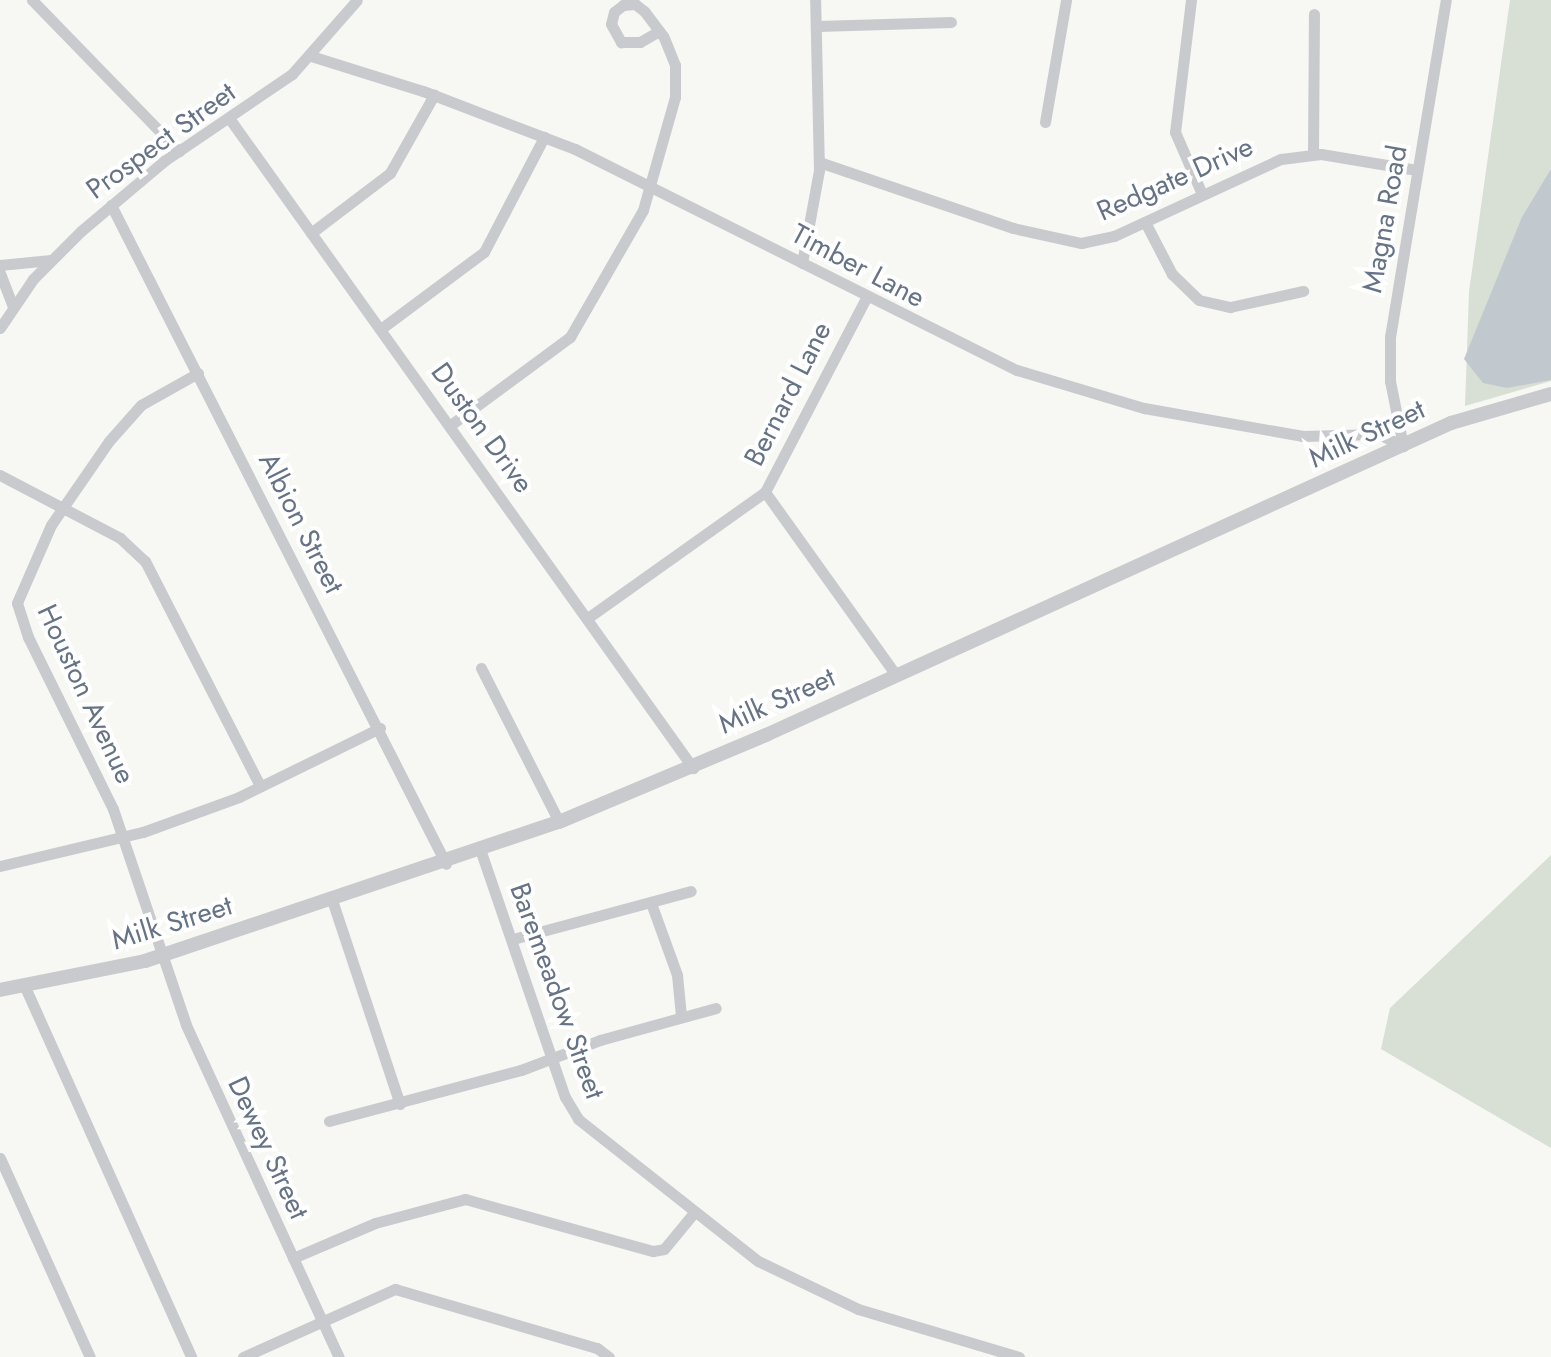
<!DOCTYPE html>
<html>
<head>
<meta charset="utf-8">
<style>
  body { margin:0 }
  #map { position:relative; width:1551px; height:1357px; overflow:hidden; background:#f7f7f4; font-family:Jost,sans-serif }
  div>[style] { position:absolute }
  .green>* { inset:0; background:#d8dfd5 }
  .water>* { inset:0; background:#c1c9cf }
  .minor>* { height:11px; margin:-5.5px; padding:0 5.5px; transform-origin:5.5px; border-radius:5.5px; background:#c8cace }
  .tertiary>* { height:14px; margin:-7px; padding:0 7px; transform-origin:7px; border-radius:7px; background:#c8cace }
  span { translate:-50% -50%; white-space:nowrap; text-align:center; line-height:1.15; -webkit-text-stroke:8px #fff; paint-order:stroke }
  .street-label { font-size:28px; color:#667386 }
</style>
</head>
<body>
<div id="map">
  <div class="green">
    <i style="clip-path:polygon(1510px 0,1551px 0,1551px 381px,1465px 406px,1469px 292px)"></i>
    <i style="clip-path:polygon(1551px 855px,1551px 1148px,1381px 1049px,1390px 1008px)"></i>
  </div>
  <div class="water">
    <i style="clip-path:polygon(1551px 169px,1551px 380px,1507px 388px,1483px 383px,1464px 359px,1522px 217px)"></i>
  </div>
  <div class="minor">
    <i style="left:32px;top:0;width:211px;rotate:45.8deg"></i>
    <i style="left:1191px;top:0;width:133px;rotate:96.9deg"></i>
    <i style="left:1175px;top:132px;width:68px;rotate:66.5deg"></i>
    <i style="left:818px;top:26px;width:133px;rotate:-1.7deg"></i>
    <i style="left:311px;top:56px;width:117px;rotate:17.4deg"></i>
    <i style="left:423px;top:91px;width:163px;rotate:20.9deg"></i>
    <i style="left:575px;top:149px;width:494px;rotate:26.6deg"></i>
    <i style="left:1017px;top:370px;width:133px;rotate:16.7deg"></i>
    <i style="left:1144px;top:408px;width:160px;rotate:10deg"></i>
    <i style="left:1302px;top:436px;width:77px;rotate:-1.5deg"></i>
    <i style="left:1379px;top:434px;width:27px;rotate:27deg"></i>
    <i style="left:229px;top:118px;width:799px;rotate:54.48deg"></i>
    <i style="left:1045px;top:122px;width:124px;rotate:-80.2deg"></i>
    <i style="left:1313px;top:154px;width:140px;rotate:-89.6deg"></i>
    <i style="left:819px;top:162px;width:205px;rotate:18.8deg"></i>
    <i style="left:1013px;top:228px;width:70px;rotate:12.4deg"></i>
    <i style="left:1081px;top:243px;width:34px;rotate:-12deg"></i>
    <i style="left:1114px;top:236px;width:184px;rotate:-24.8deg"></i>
    <i style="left:1281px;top:159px;width:40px;rotate:-7.1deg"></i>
    <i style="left:1321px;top:154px;width:97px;rotate:9.5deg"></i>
    <i style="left:111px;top:205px;width:739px;rotate:63.05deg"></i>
    <i style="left:1145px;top:222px;width:59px;rotate:62.6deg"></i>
    <i style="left:1172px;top:274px;width:37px;rotate:44deg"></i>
    <i style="left:1199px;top:300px;width:32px;rotate:13deg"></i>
    <i style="left:1230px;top:307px;width:75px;rotate:-12.4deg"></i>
    <i style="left:311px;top:233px;width:99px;rotate:-37.2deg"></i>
    <i style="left:390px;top:173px;width:90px;rotate:-60.6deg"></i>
    <i style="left:802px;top:263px;width:95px;rotate:-79.6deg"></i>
    <i style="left:819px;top:170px;width:170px;rotate:-91.3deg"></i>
    <i style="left:0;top:265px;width:51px;rotate:-5.6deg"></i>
    <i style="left:0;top:273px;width:36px;rotate:69deg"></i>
    <i style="left:0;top:328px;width:59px;rotate:-56deg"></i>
    <i style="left:33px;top:279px;width:68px;rotate:-45deg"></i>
    <i style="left:81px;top:231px;width:109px;rotate:-40.1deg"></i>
    <i style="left:164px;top:161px;width:155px;rotate:-34.2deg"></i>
    <i style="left:292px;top:74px;width:98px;rotate:-48.7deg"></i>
    <i style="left:382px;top:328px;width:127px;rotate:-36.7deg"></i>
    <i style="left:484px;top:252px;width:130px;rotate:-62.4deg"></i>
    <i style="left:198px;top:373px;width:65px;rotate:150.7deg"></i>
    <i style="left:141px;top:405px;width:48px;rotate:131.6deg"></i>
    <i style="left:109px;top:441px;width:102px;rotate:124.6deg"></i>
    <i style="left:51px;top:525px;width:85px;rotate:113.6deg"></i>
    <i style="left:17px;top:603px;width:36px;rotate:72deg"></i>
    <i style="left:28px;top:637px;width:192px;rotate:63.7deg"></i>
    <i style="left:113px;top:809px;width:228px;rotate:71.3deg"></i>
    <i style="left:186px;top:1025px;width:366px;rotate:65.3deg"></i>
    <i style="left:452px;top:424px;width:147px;rotate:-36.4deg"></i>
    <i style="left:570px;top:337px;width:146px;rotate:-60.1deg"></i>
    <i style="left:643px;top:210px;width:117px;rotate:-74.2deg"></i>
    <i style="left:675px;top:97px;width:32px;rotate:-90deg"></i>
    <i style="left:675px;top:65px;width:31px;rotate:-112deg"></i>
    <i style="left:663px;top:36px;width:31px;rotate:-127deg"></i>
    <i style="left:644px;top:11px;width:11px;rotate:-142deg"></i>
    <i style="left:635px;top:4px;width:12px;rotate:175deg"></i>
    <i style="left:623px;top:5px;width:11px;rotate:142deg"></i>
    <i style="left:614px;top:12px;width:12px;rotate:104deg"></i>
    <i style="left:611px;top:24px;width:21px;rotate:61deg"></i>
    <i style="left:621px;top:42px;width:19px"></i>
    <i style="left:640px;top:42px;width:22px;rotate:-30deg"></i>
    <i style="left:1403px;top:446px;width:66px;rotate:-101.3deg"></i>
    <i style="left:1390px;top:381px;width:44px;rotate:-90deg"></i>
    <i style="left:1390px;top:337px;width:342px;rotate:-80.6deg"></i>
    <i style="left:0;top:475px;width:136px;rotate:27.7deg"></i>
    <i style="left:120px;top:538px;width:34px;rotate:43deg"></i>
    <i style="left:145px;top:561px;width:253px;rotate:62.9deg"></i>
    <i style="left:765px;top:492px;width:225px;rotate:54.4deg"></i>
    <i style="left:589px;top:617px;width:216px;rotate:-35.4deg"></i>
    <i style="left:765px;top:492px;width:219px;rotate:-62.5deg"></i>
    <i style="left:481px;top:668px;width:173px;rotate:63.1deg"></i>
    <i style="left:481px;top:852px;width:259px;rotate:71.1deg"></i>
    <i style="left:565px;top:1097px;width:26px;rotate:59deg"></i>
    <i style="left:578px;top:1119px;width:229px;rotate:38.3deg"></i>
    <i style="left:758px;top:1261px;width:111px;rotate:25.6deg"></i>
    <i style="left:858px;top:1309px;width:168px;rotate:16.6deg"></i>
    <i style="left:0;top:866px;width:147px;rotate:-13.4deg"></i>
    <i style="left:143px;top:832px;width:102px;rotate:-20deg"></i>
    <i style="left:239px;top:797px;width:157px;rotate:-26.1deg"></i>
    <i style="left:332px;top:900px;width:215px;rotate:71.6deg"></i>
    <i style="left:651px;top:903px;width:77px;rotate:70.1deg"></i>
    <i style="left:677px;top:975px;width:41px;rotate:84.4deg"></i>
    <i style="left:513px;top:939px;width:184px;rotate:-15.1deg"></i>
    <i style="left:25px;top:987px;width:406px;rotate:65.8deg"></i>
    <i style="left:329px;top:1121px;width:199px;rotate:-14.9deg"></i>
    <i style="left:521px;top:1070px;width:85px;rotate:-20.8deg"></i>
    <i style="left:600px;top:1040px;width:120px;rotate:-15.4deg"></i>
    <i style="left:0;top:1158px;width:218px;rotate:65.7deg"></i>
    <i style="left:293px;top:1258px;width:89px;rotate:-23.1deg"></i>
    <i style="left:375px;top:1223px;width:93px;rotate:-14.9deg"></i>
    <i style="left:465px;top:1199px;width:195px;rotate:15.5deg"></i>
    <i style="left:653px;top:1251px;width:11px;rotate:-10deg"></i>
    <i style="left:664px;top:1249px;width:45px;rotate:-50.4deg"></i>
    <i style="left:243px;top:1357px;width:167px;rotate:-24.1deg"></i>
    <i style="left:395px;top:1289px;width:210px;rotate:16.3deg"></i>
    <i style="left:597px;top:1348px;width:15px;rotate:37deg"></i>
  </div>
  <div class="tertiary">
    <i style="left:0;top:990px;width:148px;rotate:-11.3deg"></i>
    <i style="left:145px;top:961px;width:437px;rotate:-18.6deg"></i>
    <i style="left:559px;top:822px;width:225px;rotate:-22.8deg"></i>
    <i style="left:766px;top:735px;width:753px;rotate:-24.49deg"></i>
    <i style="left:1451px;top:423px;width:104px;rotate:-16.2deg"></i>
  </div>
  <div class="street-label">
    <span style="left:161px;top:141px;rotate:-36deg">Prospect Street</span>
    <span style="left:1175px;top:179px;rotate:-24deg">Redgate Drive</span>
    <span style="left:1385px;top:219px;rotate:-80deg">Magna Road</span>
    <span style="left:858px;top:266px;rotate:28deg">Timber Lane</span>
    <span style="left:788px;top:394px;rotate:-63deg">Bernard Lane</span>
    <span style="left:482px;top:428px;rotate:54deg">Duston Drive</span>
    <span style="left:1367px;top:434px;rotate:-25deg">Milk Street</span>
    <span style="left:301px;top:523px;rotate:63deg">Albion Street</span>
    <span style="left:86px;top:694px;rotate:65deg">Houston Avenue</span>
    <span style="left:777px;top:701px;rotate:-24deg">Milk Street</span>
    <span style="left:172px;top:923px;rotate:-17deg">Milk Street</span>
    <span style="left:557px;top:991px;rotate:70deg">Baremeadow Street</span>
    <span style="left:268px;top:1148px;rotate:65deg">Dewey Street</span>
  </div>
</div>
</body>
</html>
